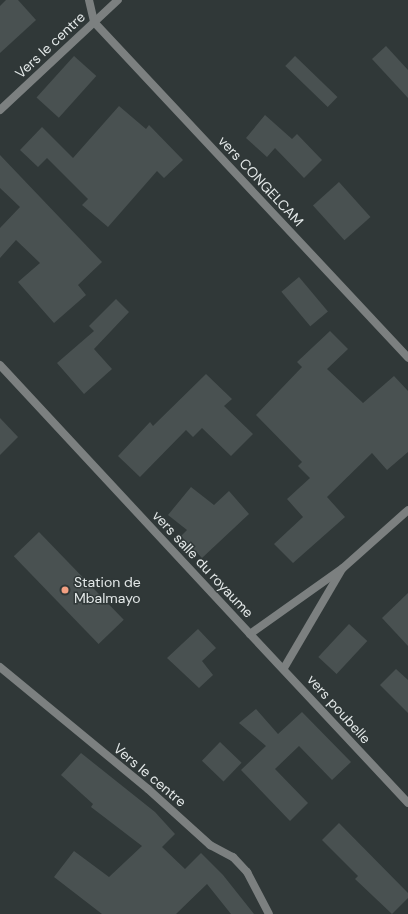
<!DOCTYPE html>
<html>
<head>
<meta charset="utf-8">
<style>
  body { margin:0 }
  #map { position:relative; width:408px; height:914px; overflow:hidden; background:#303838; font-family:"DM Sans",sans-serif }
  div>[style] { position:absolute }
  .building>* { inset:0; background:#495151; transform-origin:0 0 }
  .street>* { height:8px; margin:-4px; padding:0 4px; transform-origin:4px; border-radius:4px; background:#7c8080 }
  .dots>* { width:11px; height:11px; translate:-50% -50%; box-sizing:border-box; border:2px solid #303838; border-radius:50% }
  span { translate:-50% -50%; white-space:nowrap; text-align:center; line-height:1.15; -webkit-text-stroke:3px #303838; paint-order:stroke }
  .street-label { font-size:14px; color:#e3e8e8 }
  .poi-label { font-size:14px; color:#e3e8e8 }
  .left { translate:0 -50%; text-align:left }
</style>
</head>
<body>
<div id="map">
  <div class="building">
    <i style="clip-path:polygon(6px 0,18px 0,36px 20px,0 53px,0 6px)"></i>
    <i style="clip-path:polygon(386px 46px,408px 70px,408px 98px,372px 59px)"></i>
    <i style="left:74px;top:56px;width:30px;height:56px;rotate:42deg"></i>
    <i style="left:295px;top:56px;width:59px;height:14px;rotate:44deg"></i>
    <i style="clip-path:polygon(119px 106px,146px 129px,149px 125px,183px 160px,164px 178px,157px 171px,108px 227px,82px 205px,88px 199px,47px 158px,38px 167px,20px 150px,42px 127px,73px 158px)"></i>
    <i style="clip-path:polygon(265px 115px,292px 139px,297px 134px,322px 160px,304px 178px,275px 148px,267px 157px,246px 138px)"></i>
    <i style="clip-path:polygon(0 155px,102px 262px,78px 285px,86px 295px,54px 323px,18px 282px,40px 263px,16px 240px,0 258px,0 228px,20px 207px,0 188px)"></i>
    <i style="left:339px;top:182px;width:47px;height:35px;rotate:48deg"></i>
    <i style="left:299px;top:277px;width:45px;height:23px;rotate:50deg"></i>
    <i style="clip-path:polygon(116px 299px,129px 312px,94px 349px,112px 369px,84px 394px,57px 363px,94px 331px,89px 326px)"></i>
    <i style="clip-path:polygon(330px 331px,348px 349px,327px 369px,363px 403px,394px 376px,408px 391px,408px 452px,387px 470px,372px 453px,327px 497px,345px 517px,293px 563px,274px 544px,303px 517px,287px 499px,310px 478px,298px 466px,302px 462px,256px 415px,302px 367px,297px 362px)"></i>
    <i style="clip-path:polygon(206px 374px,232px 399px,224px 406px,253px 434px,231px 456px,202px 428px,193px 437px,186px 430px,140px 477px,118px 456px,150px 422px,153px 426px)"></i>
    <i style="clip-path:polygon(0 418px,18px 437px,0 455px)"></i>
    <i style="clip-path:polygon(191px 487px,214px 505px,229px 491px,249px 514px,202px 558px,181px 536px,187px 530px,168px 515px)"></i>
    <i style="left:39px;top:532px;width:122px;height:35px;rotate:46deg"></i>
    <i style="clip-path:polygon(408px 593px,408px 646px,382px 618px)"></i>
    <i style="left:349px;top:624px;width:25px;height:45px;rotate:43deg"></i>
    <i style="clip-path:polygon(198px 629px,216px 648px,202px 661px,213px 675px,199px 688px,167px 658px)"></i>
    <i style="clip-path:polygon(396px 669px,408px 680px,408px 713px,380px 685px)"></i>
    <i style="clip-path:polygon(256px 709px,278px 734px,302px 712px,351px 762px,332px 780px,299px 746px,275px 769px,308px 803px,290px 821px,241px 770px,266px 746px,239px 723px)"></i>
    <i style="left:220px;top:742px;width:30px;height:26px;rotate:44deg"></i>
    <i style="clip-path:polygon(81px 753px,155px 812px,175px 834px,162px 847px,185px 869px,201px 853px,223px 875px,254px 914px,231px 914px,207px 884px,176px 914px,102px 914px,54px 877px,74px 851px,109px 877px,142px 846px,91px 807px,93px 804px,61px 775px)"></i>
    <i style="clip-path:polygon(339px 823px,408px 893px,408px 898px,392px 914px,355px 879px,358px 876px,322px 840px)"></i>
  </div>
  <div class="street">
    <i style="left:89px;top:0;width:23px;rotate:77deg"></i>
    <i style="left:94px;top:22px;width:460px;rotate:46.9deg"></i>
    <i style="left:0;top:110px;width:161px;rotate:-43deg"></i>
    <i style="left:0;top:365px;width:367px;rotate:47.1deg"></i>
    <i style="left:250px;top:634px;width:114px;rotate:-35.4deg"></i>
    <i style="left:343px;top:568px;width:87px;rotate:-41.7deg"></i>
    <i style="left:250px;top:634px;width:231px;rotate:46.9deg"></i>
    <i style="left:0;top:667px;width:192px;rotate:39.5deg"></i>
    <i style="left:148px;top:789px;width:84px;rotate:42.1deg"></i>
    <i style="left:210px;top:845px;width:26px;rotate:28deg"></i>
    <i style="left:233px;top:857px;width:21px;rotate:47deg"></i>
    <i style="left:247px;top:872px;width:47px;rotate:62.4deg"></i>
    <i style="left:284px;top:668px;width:115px;rotate:-59.6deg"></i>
  </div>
  <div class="dots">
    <i style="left:65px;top:590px;background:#f3a082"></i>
  </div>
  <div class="street-label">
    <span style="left:50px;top:45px;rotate:-43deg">Vers le centre</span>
    <span style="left:261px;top:181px;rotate:47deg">vers CONGELCAM</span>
    <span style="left:203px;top:564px;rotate:47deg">vers salle du royaume</span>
    <span style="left:339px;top:709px;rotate:48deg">vers poubelle</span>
    <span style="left:150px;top:775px;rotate:40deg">Vers le centre</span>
  </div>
  <div class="poi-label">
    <span class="left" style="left:74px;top:590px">Station de<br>Mbalmayo</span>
  </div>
</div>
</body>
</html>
